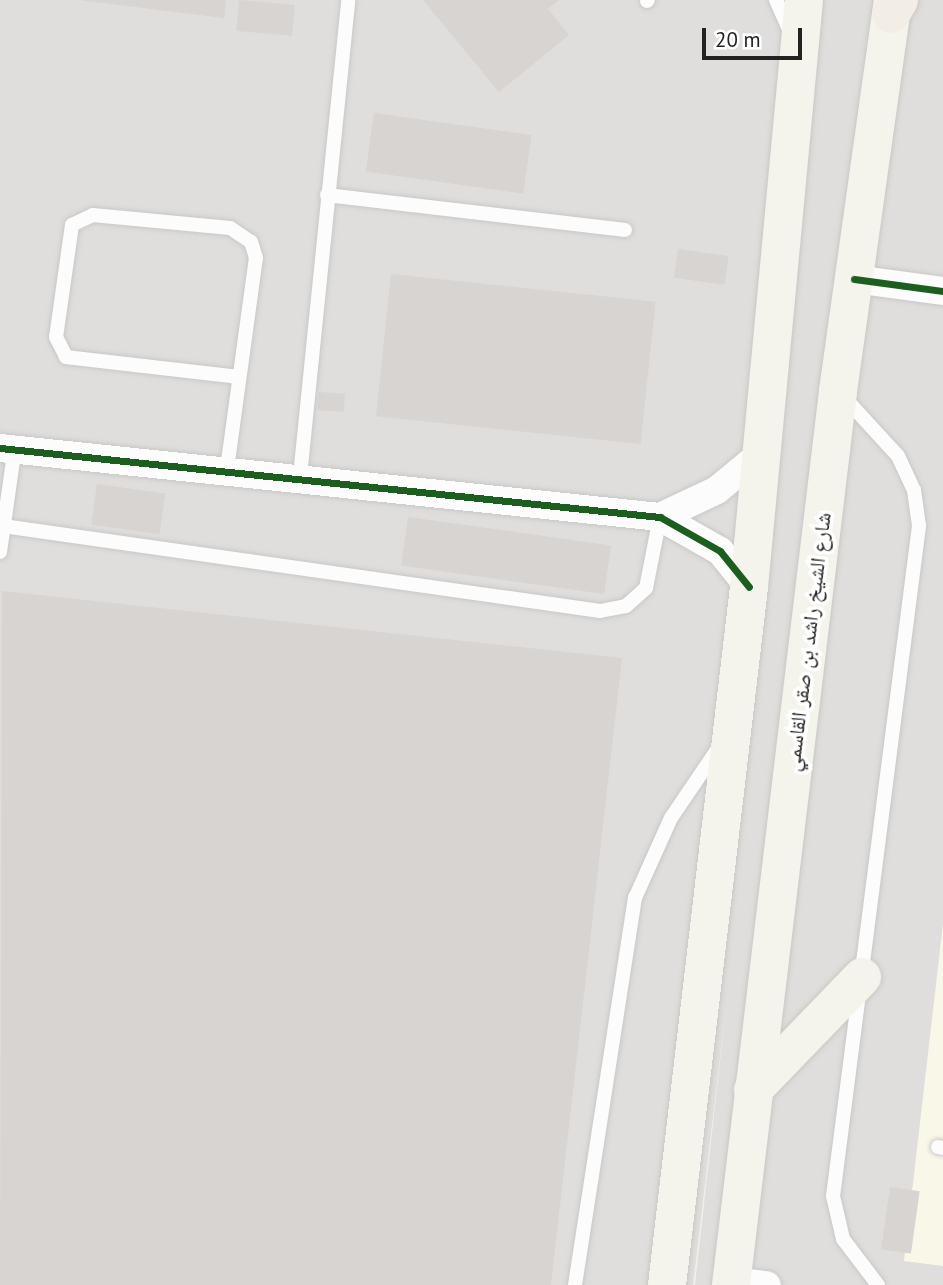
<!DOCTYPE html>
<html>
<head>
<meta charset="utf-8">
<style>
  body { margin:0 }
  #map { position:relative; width:943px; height:1285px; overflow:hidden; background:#f0eeeb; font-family:"PT Sans","Noto Naskh Arabic",sans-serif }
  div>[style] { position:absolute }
  .residential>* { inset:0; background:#dfdedc }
  .education>* { inset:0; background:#f8f7e8 }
  .building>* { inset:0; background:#d7d4d2; transform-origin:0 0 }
  .roads { filter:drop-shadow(0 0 2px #c9c8c7) drop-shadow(0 0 2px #c9c8c7) }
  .lane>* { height:14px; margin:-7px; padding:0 7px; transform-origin:7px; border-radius:7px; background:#fdfcfc }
  .street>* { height:28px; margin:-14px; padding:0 14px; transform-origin:14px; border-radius:14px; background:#fdfcfc }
  .secondary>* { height:38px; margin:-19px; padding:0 19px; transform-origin:19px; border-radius:19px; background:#f4f4ed }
  .primary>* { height:38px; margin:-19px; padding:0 19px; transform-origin:19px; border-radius:19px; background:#f3ede7 }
  .cycleway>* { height:7px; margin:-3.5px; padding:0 3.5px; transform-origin:3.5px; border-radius:3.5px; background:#1b5e20 }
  span { translate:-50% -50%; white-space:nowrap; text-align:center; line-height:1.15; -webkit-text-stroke:7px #fff; paint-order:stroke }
  .street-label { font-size:21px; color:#222 }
  .scale { position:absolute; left:702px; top:28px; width:100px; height:32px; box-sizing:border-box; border:4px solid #222; border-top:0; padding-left:9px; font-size:21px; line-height:24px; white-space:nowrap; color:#222; -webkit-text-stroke:5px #fff; paint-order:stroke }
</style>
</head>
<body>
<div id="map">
  <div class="residential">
    <i style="clip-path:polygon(0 0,943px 0,943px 1285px,695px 1285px,728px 990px,693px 1285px,0 1285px)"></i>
  </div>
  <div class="education">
    <i style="clip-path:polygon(943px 924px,943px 1266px,904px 1261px)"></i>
  </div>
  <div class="building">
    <i style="clip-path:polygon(79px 0,226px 0,224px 18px)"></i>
    <i style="left:239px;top:0;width:56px;height:31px;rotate:5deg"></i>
    <i style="clip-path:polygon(423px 0,559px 0,548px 9px,569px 35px,499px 92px)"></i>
    <i style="left:374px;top:113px;width:159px;height:59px;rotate:8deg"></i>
    <i style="left:678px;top:249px;width:51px;height:29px;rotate:8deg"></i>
    <i style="left:391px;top:274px;width:266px;height:143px;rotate:6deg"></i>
    <i style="left:319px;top:392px;width:26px;height:18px;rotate:4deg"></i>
    <i style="left:97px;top:484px;width:69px;height:41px;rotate:8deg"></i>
    <i style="left:408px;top:517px;width:205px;height:49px;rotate:8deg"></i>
    <i style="clip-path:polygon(2px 591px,622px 658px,551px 1285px,0 1285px)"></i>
    <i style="left:890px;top:1187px;width:30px;height:63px;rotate:8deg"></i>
  </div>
  <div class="roads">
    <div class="lane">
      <i style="left:776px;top:0;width:34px;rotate:66deg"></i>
      <i style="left:647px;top:1px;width:1px;rotate:-45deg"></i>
      <i style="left:327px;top:195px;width:300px;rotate:6.7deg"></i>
      <i style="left:843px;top:396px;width:81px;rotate:47.5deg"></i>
      <i style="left:898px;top:456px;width:38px;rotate:65deg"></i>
      <i style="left:914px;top:490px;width:36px;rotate:82deg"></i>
      <i style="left:919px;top:526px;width:675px;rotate:97.31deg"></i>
      <i style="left:833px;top:1196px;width:44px;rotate:76.9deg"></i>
      <i style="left:843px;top:1239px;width:58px;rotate:52.7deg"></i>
      <i style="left:227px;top:469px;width:213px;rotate:-82.2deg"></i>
      <i style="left:256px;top:258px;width:17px;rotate:-107deg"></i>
      <i style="left:251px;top:242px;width:25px;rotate:-146deg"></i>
      <i style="left:230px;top:228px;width:138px;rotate:-174.6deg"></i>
      <i style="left:93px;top:215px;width:23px;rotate:155deg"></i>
      <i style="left:72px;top:225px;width:113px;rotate:98.1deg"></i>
      <i style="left:56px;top:337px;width:22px;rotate:63deg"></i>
      <i style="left:66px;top:357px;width:174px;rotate:6.6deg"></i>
      <i style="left:300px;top:476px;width:478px;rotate:-84.2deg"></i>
      <i style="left:3px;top:526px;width:603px;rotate:8.1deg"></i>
      <i style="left:600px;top:611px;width:26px;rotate:-11deg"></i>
      <i style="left:626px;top:606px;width:27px;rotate:-42deg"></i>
      <i style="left:646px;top:588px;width:72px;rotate:-78.8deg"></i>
      <i style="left:0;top:552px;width:106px;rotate:-81.9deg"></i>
      <i style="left:938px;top:1147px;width:5px;rotate:11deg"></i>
      <i style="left:575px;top:1285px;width:392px;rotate:-81.2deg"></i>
      <i style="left:635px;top:898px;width:88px;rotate:-65.8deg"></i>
      <i style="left:671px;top:818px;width:86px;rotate:-55.9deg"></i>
    </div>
    <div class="street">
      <i style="left:854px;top:279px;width:90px;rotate:7.7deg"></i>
      <i style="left:0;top:448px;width:664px;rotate:5.97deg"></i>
      <i style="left:660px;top:517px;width:69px;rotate:29.5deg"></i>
      <i style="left:720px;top:551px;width:46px;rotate:51.1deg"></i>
      <i style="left:660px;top:517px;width:63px;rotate:-25.3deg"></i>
      <i style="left:717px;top:490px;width:60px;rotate:-39.6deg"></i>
      <i style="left:732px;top:1281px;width:35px;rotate:7deg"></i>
    </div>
    <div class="secondary">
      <i style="left:753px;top:1090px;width:157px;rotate:-46deg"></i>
      <i style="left:667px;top:1285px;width:703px;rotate:-83.3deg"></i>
      <i style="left:749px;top:587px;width:590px;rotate:-84.65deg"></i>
      <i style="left:731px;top:1285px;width:900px;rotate:-83.17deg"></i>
      <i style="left:838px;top:391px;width:395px;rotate:-82deg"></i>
    </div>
    <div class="primary">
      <i style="left:891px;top:14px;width:16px;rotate:-60deg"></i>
    </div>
  </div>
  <div class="cycleway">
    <i style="left:854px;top:279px;width:90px;rotate:7.7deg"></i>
    <i style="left:0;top:448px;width:664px;rotate:5.97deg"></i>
    <i style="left:660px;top:517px;width:69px;rotate:29.5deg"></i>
    <i style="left:720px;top:551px;width:46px;rotate:51.1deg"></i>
  </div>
  <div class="street-label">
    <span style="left:808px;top:642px;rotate:-83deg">شارع الشيخ راشد بن صقر القاسمي</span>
  </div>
  <div class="scale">20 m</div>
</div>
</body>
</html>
